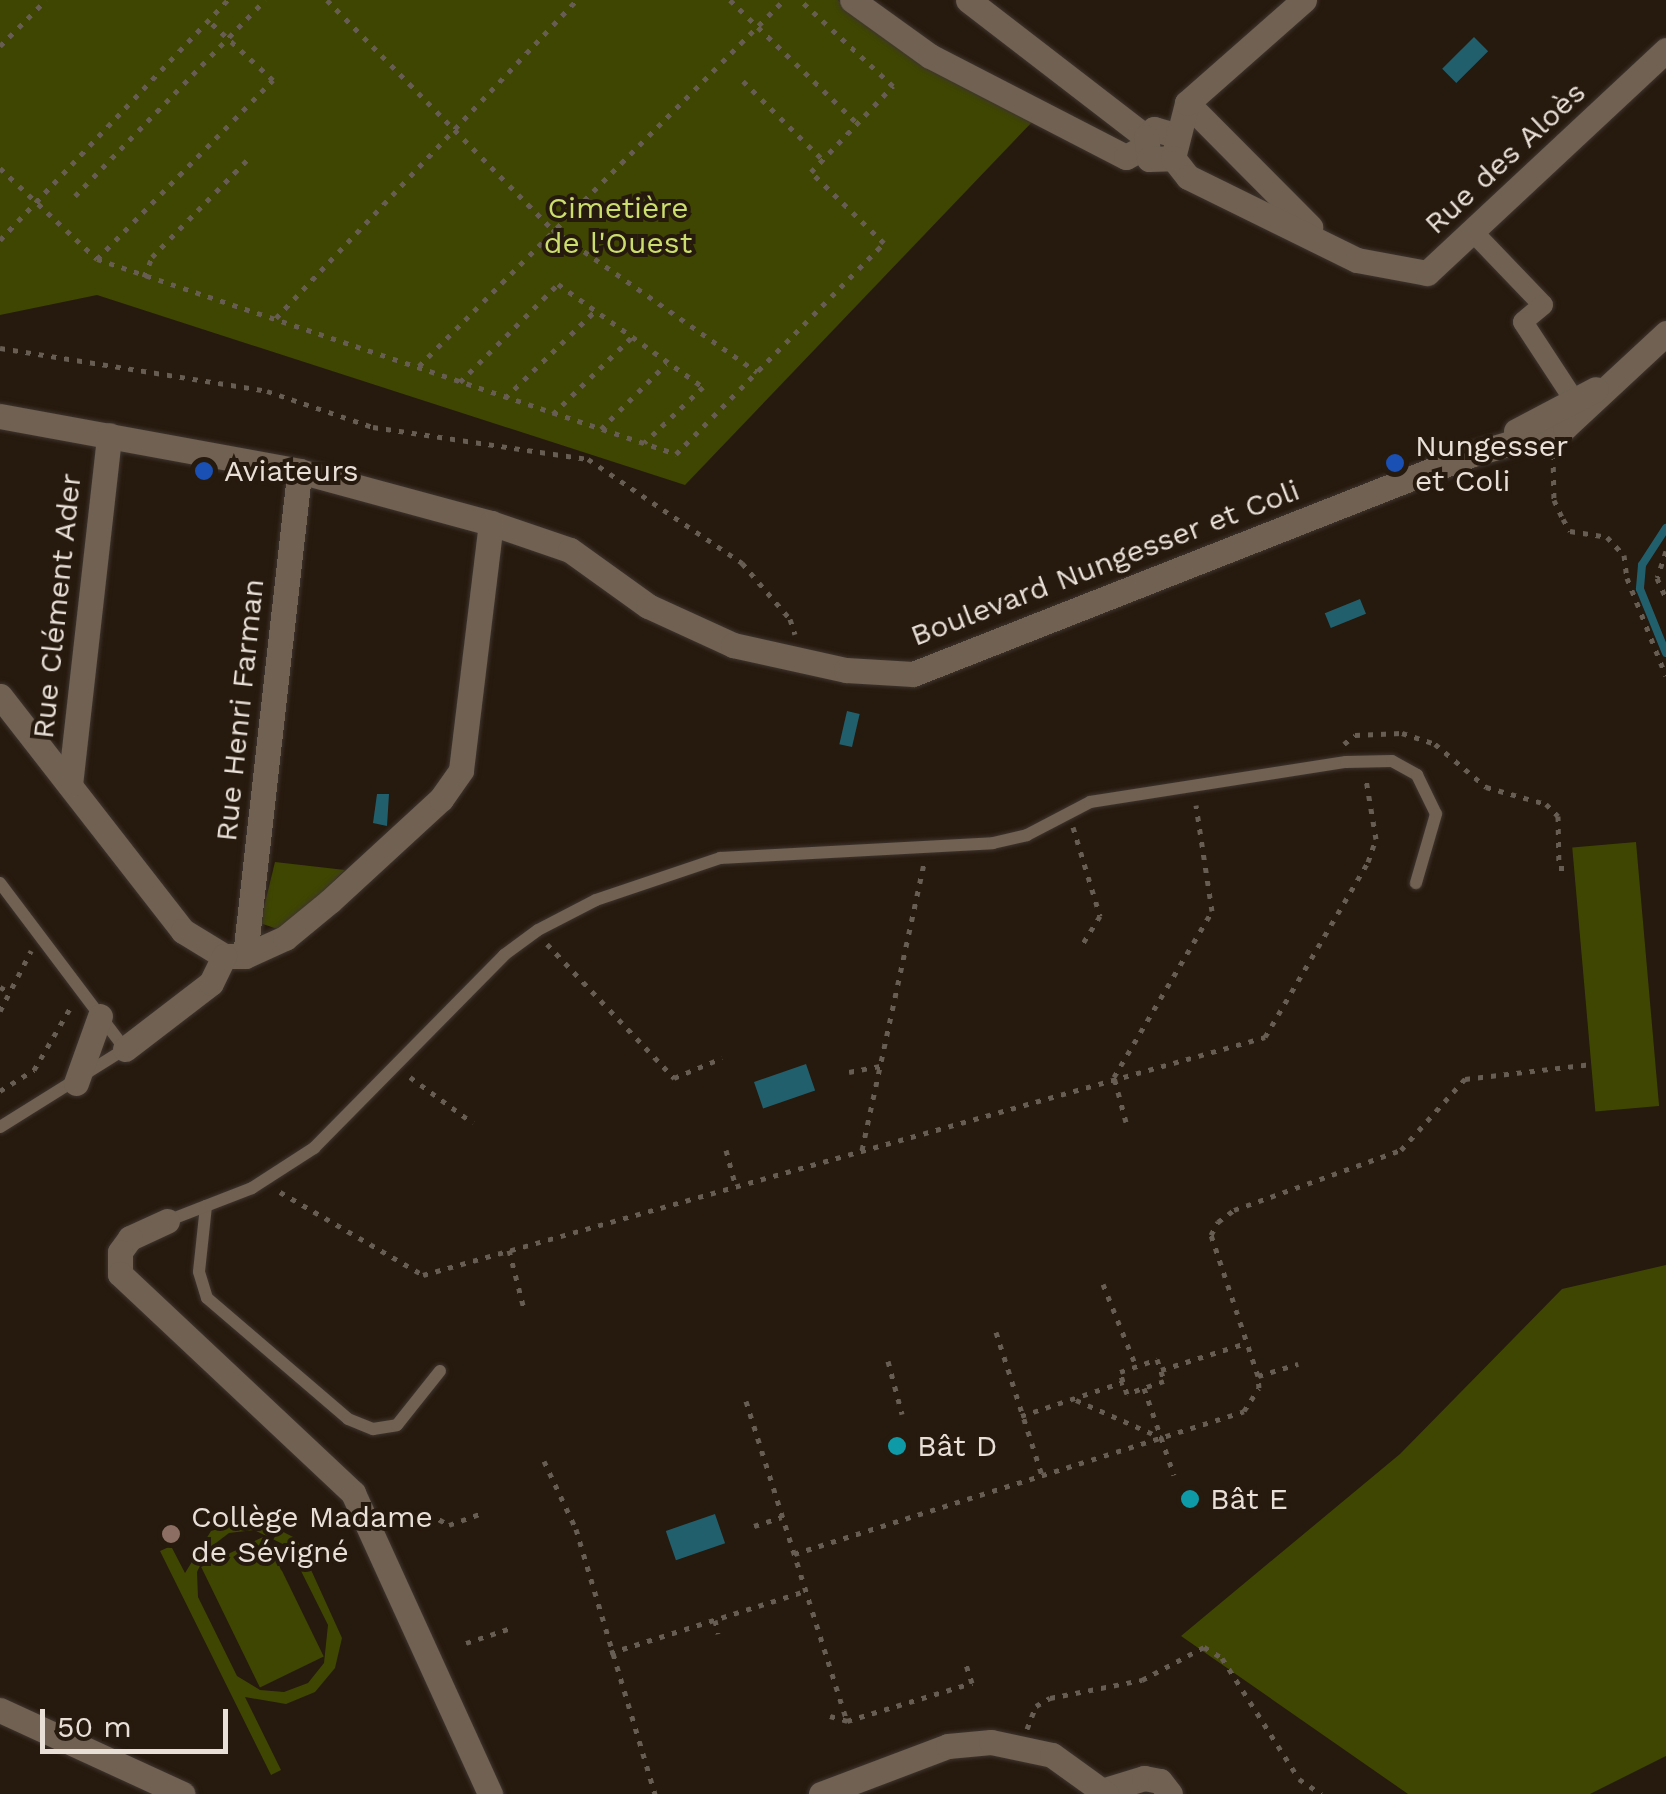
<!DOCTYPE html>
<html>
<head>
<meta charset="utf-8">
<style>
  body { margin:0 }
  #map { position:relative; width:1666px; height:1794px; overflow:hidden; background:#26190d; font-family:"Work Sans",sans-serif }
  div>[style] { position:absolute }
  .green>* { inset:0; background:#3f4602; transform-origin:0 0 }
  .water>* { inset:0; background:#225f6d; transform-origin:0 0 }
  .stream>* { height:8px; margin:-4px; padding:0 4px; transform-origin:4px; border-radius:4px; background:#225f6d }
  .path>* { height:5px; margin-top:-2.5px; transform-origin:0; background:repeating-linear-gradient(90deg,#685d52 0 5px,transparent 0 13px) }
  .roads { filter:drop-shadow(0 0 2px #3f352f) drop-shadow(0 0 2px #3f352f) }
  .service>* { height:12px; margin:-6px; padding:0 6px; transform-origin:6px; border-radius:6px; background:#706152 }
  .pedestrian>* { height:20px; margin:-10px; padding:0 10px; transform-origin:10px; border-radius:10px; background:#706152 }
  .minor>* { height:25px; margin:-12.5px; padding:0 12.5px; transform-origin:12.5px; border-radius:12.5px; background:#706152 }
  .dots>* { width:28px; height:28px; translate:-50% -50%; box-sizing:border-box; border:5px solid #26190d; border-radius:50% }
  span { translate:-50% -50%; white-space:nowrap; text-align:center; line-height:1.15; -webkit-text-stroke:8px #26190d; paint-order:stroke }
  .street-label { font-size:30px; color:#e8dfd7 }
  .park-label { font-size:30px; color:#cbdd6d }
  .poi-label { font-size:30px; color:#e8dfd7 }
  .left { translate:0 -50%; text-align:left }
  .scale { position:absolute; left:40px; top:1709px; width:188px; height:45px; box-sizing:border-box; border:5px solid #e8dfd7; border-top:0; padding-left:12px; font-size:30px; line-height:35px; white-space:nowrap; color:#e8dfd7; -webkit-text-stroke:8px #26190d; paint-order:stroke }
</style>
</head>
<body>
<div id="map">
  <div class="green">
    <i style="clip-path:polygon(0 0,838px 0,870px 28px,1035px 119px,685px 485px,97px 295px,0 315px)"></i>
    <i style="left:1636px;top:842px;width:265px;height:64px;rotate:85deg"></i>
    <i style="clip-path:polygon(275px 862px,345px 870px,283px 931px,260px 923px)"></i>
    <i style="clip-path:polygon(1666px 1265px,1666px 1756px,1590px 1794px,1408px 1794px,1181px 1636px,1400px 1454px,1562px 1289px)"></i>
    <i style="clip-path:polygon(evenodd,256px 1518px,297px 1539px,342px 1638px,335px 1668px,315px 1692px,286px 1704px,245px 1697px,281px 1770px,271px 1775px,160px 1551px,171px 1546px,185px 1573px,211px 1531px,256px 1518px,254px 1530px,289px 1547px,328px 1625px,324px 1663px,308px 1683px,284px 1692px,260px 1690px,237px 1676px,198px 1597px,197px 1572px,208px 1549px,229px 1533px,254px 1530px)"></i>
    <i style="left:265px;top:1536px;width:134px;height:71px;rotate:64deg"></i>
  </div>
  <div class="water">
    <i style="left:1474px;top:37px;width:20px;height:45px;rotate:45deg"></i>
    <i style="left:1360px;top:599px;width:16px;height:38px;rotate:68deg"></i>
    <i style="left:847px;top:711px;width:13px;height:34px;rotate:13deg"></i>
    <i style="clip-path:polygon(377px 794px,389px 794px,387px 826px,373px 823px)"></i>
    <i style="left:806px;top:1064px;width:28px;height:55px;rotate:71deg"></i>
    <i style="left:715px;top:1514px;width:31px;height:52px;rotate:71deg"></i>
  </div>
  <div class="stream">
    <i style="left:1666px;top:528px;width:44px;rotate:123deg"></i>
    <i style="left:1642px;top:565px;width:24px;rotate:95deg"></i>
    <i style="left:1640px;top:589px;width:69px;rotate:67.9deg"></i>
  </div>
  <div class="path">
    <i style="left:327px;top:0;width:321px;rotate:45.5deg"></i>
    <i style="left:552px;top:229px;width:250px;rotate:34.9deg"></i>
    <i style="left:730px;top:0;width:175px;rotate:44.1deg"></i>
    <i style="left:0;top:46px;width:65px;rotate:-45deg"></i>
    <i style="left:743px;top:81px;width:111px;rotate:44.6deg"></i>
    <i style="left:0;top:168px;width:133px;rotate:43.2deg"></i>
    <i style="left:97px;top:259px;width:611px;rotate:18.61deg"></i>
    <i style="left:676px;top:454px;width:296px;rotate:-45.4deg"></i>
    <i style="left:884px;top:243px;width:102px;rotate:-135.8deg"></i>
    <i style="left:811px;top:172px;width:119px;rotate:-46.4deg"></i>
    <i style="left:893px;top:86px;width:127px;rotate:-137.2deg"></i>
    <i style="left:75px;top:196px;width:273px;rotate:-45.9deg"></i>
    <i style="left:0;top:240px;width:331px;rotate:-46.5deg"></i>
    <i style="left:97px;top:259px;width:251px;rotate:-45.5deg"></i>
    <i style="left:273px;top:80px;width:88px;rotate:-137.3deg"></i>
    <i style="left:144px;top:277px;width:22px;rotate:-68deg"></i>
    <i style="left:152px;top:257px;width:139px;rotate:-45.6deg"></i>
    <i style="left:276px;top:318px;width:438px;rotate:-46.6deg"></i>
    <i style="left:0;top:348px;width:270px;rotate:9.1deg"></i>
    <i style="left:267px;top:391px;width:112px;rotate:18.8deg"></i>
    <i style="left:373px;top:427px;width:217px;rotate:8.5deg"></i>
    <i style="left:588px;top:459px;width:186px;rotate:34deg"></i>
    <i style="left:742px;top:563px;width:74px;rotate:49.4deg"></i>
    <i style="left:790px;top:619px;width:16px;rotate:72deg"></i>
    <i style="left:419px;top:366px;width:517px;rotate:-45.08deg"></i>
    <i style="left:460px;top:382px;width:139px;rotate:-45deg"></i>
    <i style="left:558px;top:284px;width:178px;rotate:35.4deg"></i>
    <i style="left:703px;top:387px;width:81px;rotate:136.5deg"></i>
    <i style="left:505px;top:398px;width:125px;rotate:-44deg"></i>
    <i style="left:553px;top:414px;width:109px;rotate:-44.3deg"></i>
    <i style="left:601px;top:429px;width:92px;rotate:-45deg"></i>
    <i style="left:1553px;top:454px;width:46px;rotate:88.8deg"></i>
    <i style="left:1554px;top:500px;width:21px;rotate:65deg"></i>
    <i style="left:1563px;top:519px;width:14px;rotate:60deg"></i>
    <i style="left:1570px;top:531px;width:37px;rotate:9deg"></i>
    <i style="left:1607px;top:537px;width:25px;rotate:47deg"></i>
    <i style="left:1624px;top:555px;width:23px;rotate:83deg"></i>
    <i style="left:1627px;top:578px;width:105px;rotate:68.3deg"></i>
    <i style="left:1666px;top:551px;width:28px;rotate:108deg"></i>
    <i style="left:1657px;top:578px;width:22px;rotate:66deg"></i>
    <i style="left:1344px;top:744px;width:14px;rotate:-39deg"></i>
    <i style="left:1355px;top:735px;width:47px;rotate:-2.4deg"></i>
    <i style="left:1402px;top:733px;width:35px;rotate:18deg"></i>
    <i style="left:1435px;top:744px;width:67px;rotate:40.1deg"></i>
    <i style="left:1486px;top:787px;width:62px;rotate:15.8deg"></i>
    <i style="left:1546px;top:804px;width:17px;rotate:45deg"></i>
    <i style="left:1558px;top:816px;width:52px;rotate:88.9deg"></i>
    <i style="left:1559px;top:868px;width:13px"></i>
    <i style="left:1073px;top:827px;width:93px;rotate:73.1deg"></i>
    <i style="left:1100px;top:916px;width:38px;rotate:122deg"></i>
    <i style="left:547px;top:944px;width:185px;rotate:46.5deg"></i>
    <i style="left:674px;top:1078px;width:52px;rotate:-22.6deg"></i>
    <i style="left:0;top:987px;width:10px;rotate:29deg"></i>
    <i style="left:0;top:1011px;width:68px;rotate:-62.7deg"></i>
    <i style="left:849px;top:1072px;width:32px;rotate:-11deg"></i>
    <i style="left:410px;top:1077px;width:78px;rotate:36.1deg"></i>
    <i style="left:0;top:1091px;width:40px;rotate:-32deg"></i>
    <i style="left:34px;top:1070px;width:75px;rotate:-59.7deg"></i>
    <i style="left:1126px;top:1122px;width:47px;rotate:-104.9deg"></i>
    <i style="left:1114px;top:1077px;width:193px;rotate:-59.4deg"></i>
    <i style="left:1212px;top:911px;width:107px;rotate:-98.6deg"></i>
    <i style="left:726px;top:1150px;width:34px;rotate:75deg"></i>
    <i style="left:862px;top:1150px;width:293px;rotate:-77.8deg"></i>
    <i style="left:280px;top:1192px;width:165px;rotate:30.1deg"></i>
    <i style="left:423px;top:1275px;width:875px;rotate:-15.78deg"></i>
    <i style="left:1265px;top:1037px;width:203px;rotate:-59.5deg"></i>
    <i style="left:1368px;top:862px;width:24px;rotate:-71deg"></i>
    <i style="left:1376px;top:839px;width:61px;rotate:-99.5deg"></i>
    <i style="left:509px;top:1250px;width:61px;rotate:75.7deg"></i>
    <i style="left:1103px;top:1284px;width:88px;rotate:68.1deg"></i>
    <i style="left:996px;top:1332px;width:150px;rotate:72.2deg"></i>
    <i style="left:1157px;top:1359px;width:23px;rotate:72deg"></i>
    <i style="left:1164px;top:1381px;width:39px;rotate:161deg"></i>
    <i style="left:1127px;top:1394px;width:23px;rotate:-108deg"></i>
    <i style="left:1120px;top:1372px;width:39px;rotate:-19deg"></i>
    <i style="left:888px;top:1361px;width:55px;rotate:75.2deg"></i>
    <i style="left:1161px;top:1370px;width:89px;rotate:-17.6deg"></i>
    <i style="left:1258px;top:1376px;width:42px;rotate:-16.7deg"></i>
    <i style="left:1144px;top:1388px;width:92px;rotate:71deg"></i>
    <i style="left:1076px;top:1400px;width:94px;rotate:23.8deg"></i>
    <i style="left:746px;top:1401px;width:336px;rotate:72.5deg"></i>
    <i style="left:847px;top:1721px;width:131px;rotate:-16.9deg"></i>
    <i style="left:972px;top:1683px;width:22px;rotate:-108deg"></i>
    <i style="left:1021px;top:1416px;width:108px;rotate:-18.4deg"></i>
    <i style="left:544px;top:1461px;width:75px;rotate:64.8deg"></i>
    <i style="left:576px;top:1529px;width:277px;rotate:73.4deg"></i>
    <i style="left:428px;top:1513px;width:24px;rotate:30deg"></i>
    <i style="left:449px;top:1525px;width:35px;rotate:-20deg"></i>
    <i style="left:754px;top:1526px;width:29px;rotate:-18deg"></i>
    <i style="left:794px;top:1554px;width:472px;rotate:-17.6deg"></i>
    <i style="left:1244px;top:1411px;width:27px;rotate:-57deg"></i>
    <i style="left:1259px;top:1388px;width:12px;rotate:-95deg"></i>
    <i style="left:1258px;top:1376px;width:149px;rotate:-108.4deg"></i>
    <i style="left:1211px;top:1235px;width:15px;rotate:-62deg"></i>
    <i style="left:1218px;top:1222px;width:20px;rotate:-37deg"></i>
    <i style="left:1234px;top:1210px;width:177px;rotate:-19.8deg"></i>
    <i style="left:1401px;top:1150px;width:96px;rotate:-48deg"></i>
    <i style="left:1465px;top:1079px;width:128px;rotate:-6.7deg"></i>
    <i style="left:715px;top:1620px;width:14px;rotate:78deg"></i>
    <i style="left:466px;top:1643px;width:47px;rotate:-18.4deg"></i>
    <i style="left:610px;top:1653px;width:206px;rotate:-17.6deg"></i>
    <i style="left:830px;top:1716px;width:18px;rotate:16deg"></i>
    <i style="left:1027px;top:1729px;width:25px;rotate:-69deg"></i>
    <i style="left:1036px;top:1706px;width:16px;rotate:-30deg"></i>
    <i style="left:1050px;top:1698px;width:94px;rotate:-11.1deg"></i>
    <i style="left:1142px;top:1680px;width:70px;rotate:-28deg"></i>
    <i style="left:1204px;top:1647px;width:21px;rotate:31deg"></i>
    <i style="left:1222px;top:1658px;width:143px;rotate:57.5deg"></i>
    <i style="left:1299px;top:1779px;width:27px;rotate:34deg"></i>
  </div>
  <div class="roads">
    <div class="service">
      <i style="left:0;top:883px;width:208px;rotate:53deg"></i>
      <i style="left:125px;top:1049px;width:147px;rotate:148deg"></i>
      <i style="left:206px;top:1206px;width:66px;rotate:96.1deg"></i>
      <i style="left:199px;top:1272px;width:27px;rotate:73deg"></i>
      <i style="left:207px;top:1298px;width:186px;rotate:40.6deg"></i>
      <i style="left:348px;top:1419px;width:27px;rotate:22deg"></i>
      <i style="left:373px;top:1429px;width:24px;rotate:-9deg"></i>
      <i style="left:397px;top:1425px;width:69px;rotate:-51.5deg"></i>
      <i style="left:167px;top:1221px;width:91px;rotate:-21.2deg"></i>
      <i style="left:252px;top:1188px;width:74px;rotate:-32.8deg"></i>
      <i style="left:314px;top:1148px;width:271px;rotate:-45.4deg"></i>
      <i style="left:504px;top:955px;width:42px;rotate:-36.3deg"></i>
      <i style="left:538px;top:930px;width:65px;rotate:-27.3deg"></i>
      <i style="left:596px;top:900px;width:131px;rotate:-18.7deg"></i>
      <i style="left:720px;top:858px;width:273px;rotate:-3.1deg"></i>
      <i style="left:993px;top:843px;width:35px;rotate:-13deg"></i>
      <i style="left:1027px;top:835px;width:71px;rotate:-27.6deg"></i>
      <i style="left:1090px;top:802px;width:259px;rotate:-8.9deg"></i>
      <i style="left:1346px;top:762px;width:46px;rotate:-1.2deg"></i>
      <i style="left:1392px;top:761px;width:29px;rotate:29deg"></i>
      <i style="left:1417px;top:775px;width:43px;rotate:64deg"></i>
      <i style="left:1436px;top:814px;width:72px;rotate:106.2deg"></i>
    </div>
    <div class="pedestrian">
      <i style="left:1475px;top:234px;width:98px;rotate:46.2deg"></i>
      <i style="left:1543px;top:305px;width:26px;rotate:140deg"></i>
      <i style="left:1523px;top:322px;width:93px;rotate:56.8deg"></i>
    </div>
    <div class="minor">
      <i style="left:852px;top:0;width:96px;rotate:35.7deg"></i>
      <i style="left:930px;top:56px;width:220px;rotate:27.3deg"></i>
      <i style="left:1126px;top:157px;width:21px;rotate:-29deg"></i>
      <i style="left:968px;top:0;width:225px;rotate:37.6deg"></i>
      <i style="left:1187px;top:103px;width:175px;rotate:45.2deg"></i>
      <i style="left:1175px;top:135px;width:22px;rotate:-164deg"></i>
      <i style="left:1154px;top:129px;width:11px;rotate:135deg"></i>
      <i style="left:1146px;top:137px;width:22px;rotate:82deg"></i>
      <i style="left:1149px;top:159px;width:24px;rotate:-2deg"></i>
      <i style="left:1173px;top:158px;width:57px;rotate:-75.7deg"></i>
      <i style="left:1187px;top:103px;width:156px;rotate:-41.4deg"></i>
      <i style="left:1173px;top:158px;width:24px;rotate:52deg"></i>
      <i style="left:1188px;top:177px;width:188px;rotate:26.2deg"></i>
      <i style="left:1357px;top:260px;width:71px;rotate:10.5deg"></i>
      <i style="left:1427px;top:273px;width:327px;rotate:-43deg"></i>
      <i style="left:0;top:416px;width:304px;rotate:10.4deg"></i>
      <i style="left:299px;top:471px;width:199px;rotate:15.2deg"></i>
      <i style="left:491px;top:523px;width:83px;rotate:18.9deg"></i>
      <i style="left:570px;top:550px;width:96px;rotate:35.7deg"></i>
      <i style="left:648px;top:606px;width:94px;rotate:24.6deg"></i>
      <i style="left:733px;top:645px;width:116px;rotate:12.5deg"></i>
      <i style="left:846px;top:670px;width:67px;rotate:3.4deg"></i>
      <i style="left:913px;top:674px;width:599px;rotate:-21.46deg"></i>
      <i style="left:1470px;top:455px;width:99px;rotate:-16.4deg"></i>
      <i style="left:1565px;top:427px;width:138px;rotate:-42.9deg"></i>
      <i style="left:1516px;top:431px;width:90px;rotate:-27.7deg"></i>
      <i style="left:0;top:696px;width:298px;rotate:52.1deg"></i>
      <i style="left:183px;top:931px;width:48px;rotate:31.4deg"></i>
      <i style="left:224px;top:956px;width:21px"></i>
      <i style="left:245px;top:956px;width:44px;rotate:-24.2deg"></i>
      <i style="left:285px;top:938px;width:58px;rotate:-39.4deg"></i>
      <i style="left:330px;top:901px;width:151px;rotate:-42.6deg"></i>
      <i style="left:441px;top:799px;width:35px;rotate:-55deg"></i>
      <i style="left:461px;top:770px;width:249px;rotate:-83.1deg"></i>
      <i style="left:70px;top:785px;width:352px;rotate:-83.6deg"></i>
      <i style="left:245px;top:956px;width:488px;rotate:-83.6deg"></i>
      <i style="left:125px;top:1049px;width:108px;rotate:-37.5deg"></i>
      <i style="left:211px;top:983px;width:30px;rotate:-64deg"></i>
      <i style="left:76px;top:1083px;width:71px;rotate:-70.3deg"></i>
      <i style="left:167px;top:1221px;width:41px;rotate:155.3deg"></i>
      <i style="left:130px;top:1238px;width:17px;rotate:126deg"></i>
      <i style="left:120px;top:1252px;width:22px;rotate:90deg"></i>
      <i style="left:120px;top:1274px;width:320px;rotate:43.2deg"></i>
      <i style="left:353px;top:1493px;width:331px;rotate:65.5deg"></i>
      <i style="left:0;top:1710px;width:201px;rotate:24.7deg"></i>
      <i style="left:1105px;top:1790px;width:41px;rotate:-17.1deg"></i>
      <i style="left:1144px;top:1778px;width:16px;rotate:11deg"></i>
      <i style="left:1160px;top:1781px;width:16px;rotate:52deg"></i>
      <i style="left:821px;top:1794px;width:136px;rotate:-20.7deg"></i>
      <i style="left:948px;top:1746px;width:43px;rotate:-5.3deg"></i>
      <i style="left:991px;top:1742px;width:62px;rotate:12deg"></i>
      <i style="left:1052px;top:1755px;width:67px;rotate:35.8deg"></i>
    </div>
  </div>
  <div class="dots">
    <i style="left:1395px;top:463px;background:#1a4fb4"></i>
    <i style="left:204px;top:471px;background:#1a4fb4"></i>
    <i style="left:897px;top:1446px;background:#0f9aa8"></i>
    <i style="left:1190px;top:1499px;background:#0f9aa8"></i>
    <i style="left:171px;top:1534px;background:#8d6e63"></i>
  </div>
  <div class="street-label">
    <span style="left:1505px;top:158px;rotate:-43deg">Rue des Aloès</span>
    <span style="left:1105px;top:563px;rotate:-21deg">Boulevard Nungesser et Coli</span>
    <span style="left:57px;top:606px;rotate:-84deg">Rue Clément Ader</span>
    <span style="left:240px;top:710px;rotate:-84deg">Rue Henri Farman</span>
  </div>
  <div class="park-label">
    <span style="left:618px;top:225px">Cimetière<br>de l'Ouest</span>
  </div>
  <div class="poi-label">
    <span class="left" style="left:1415px;top:463px">Nungesser<br>et Coli</span>
    <span class="left" style="left:224px;top:471px">Aviateurs</span>
    <span class="left" style="left:917px;top:1446px">Bât D</span>
    <span class="left" style="left:1210px;top:1499px">Bât E</span>
    <span class="left" style="left:191px;top:1534px">Collège Madame<br>de Sévigné</span>
  </div>
  <div class="scale">50 m</div>
</div>
</body>
</html>
